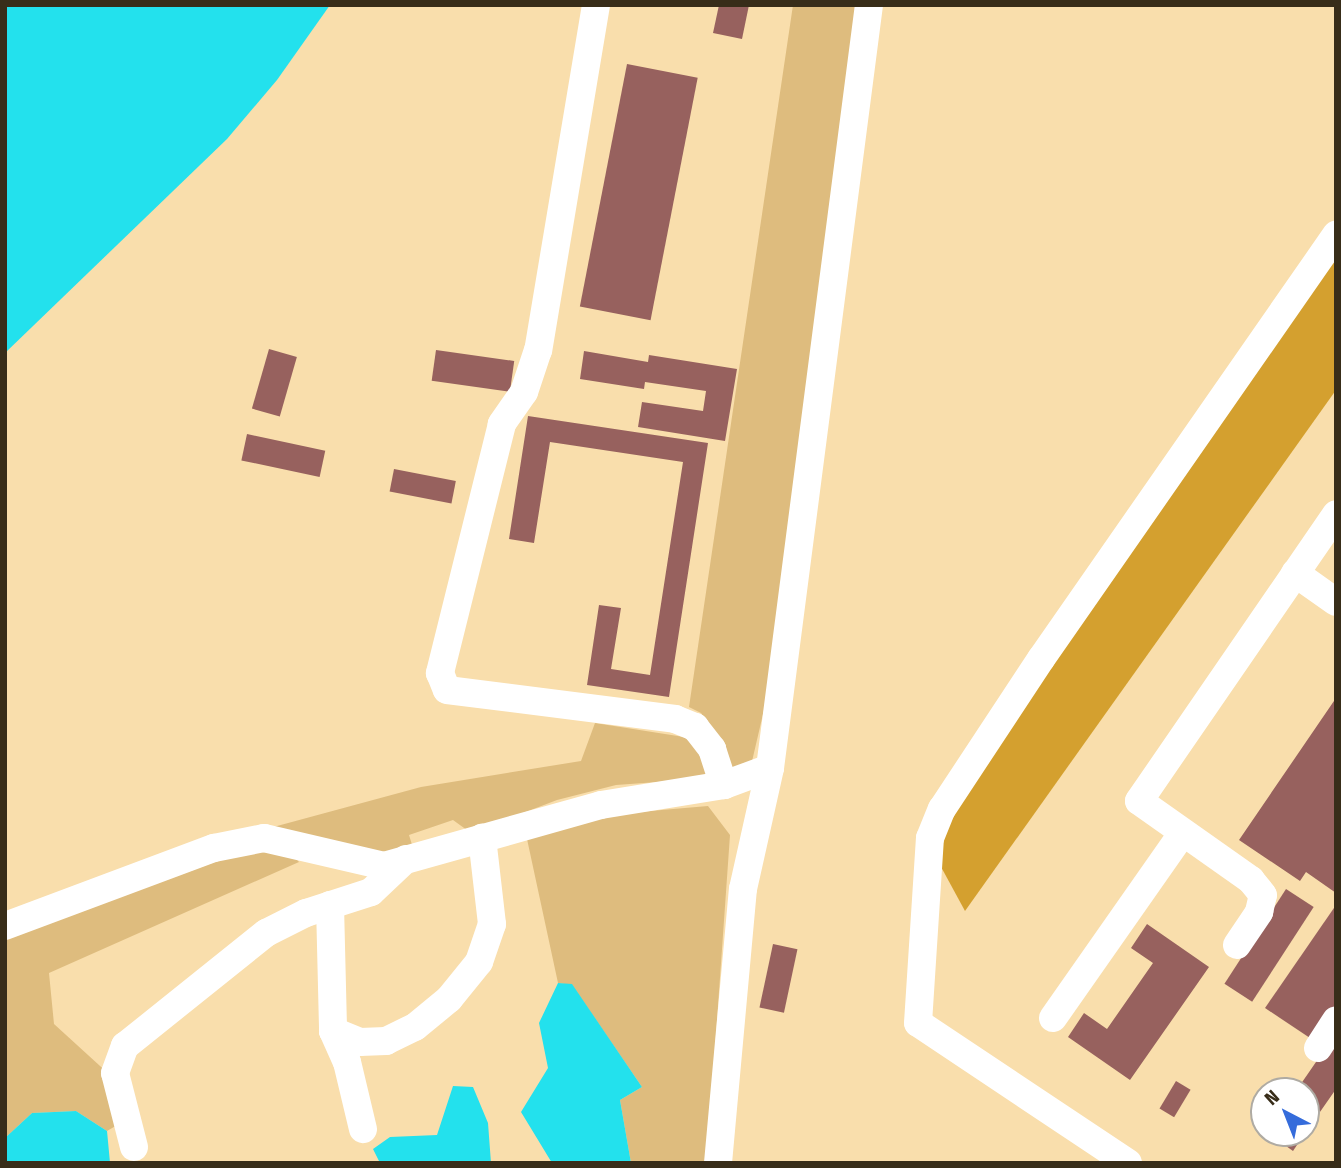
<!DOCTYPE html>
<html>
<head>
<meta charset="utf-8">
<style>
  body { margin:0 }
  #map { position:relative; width:1341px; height:1168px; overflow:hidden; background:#f9deac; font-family:"Fira Sans Condensed",sans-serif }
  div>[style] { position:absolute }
  .green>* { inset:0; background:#debc7e }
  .forest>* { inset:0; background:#d4a02f }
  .water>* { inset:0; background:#23e1ed }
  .building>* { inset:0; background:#97615e; transform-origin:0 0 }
  .minor>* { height:28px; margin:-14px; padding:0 14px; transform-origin:14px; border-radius:14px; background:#fff }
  span { translate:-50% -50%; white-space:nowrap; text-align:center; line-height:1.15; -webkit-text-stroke:7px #fff; paint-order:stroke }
  .frame { position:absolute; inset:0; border:7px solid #382d19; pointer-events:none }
  .north { position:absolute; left:1250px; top:1077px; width:70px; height:70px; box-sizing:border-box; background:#fff; border:2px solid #afaba3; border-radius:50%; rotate:318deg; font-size:19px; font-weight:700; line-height:28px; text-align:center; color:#382d19 }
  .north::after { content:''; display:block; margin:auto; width:24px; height:32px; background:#356cdb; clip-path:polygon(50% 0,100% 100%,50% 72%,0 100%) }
</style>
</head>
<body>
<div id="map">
  <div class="green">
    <i style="clip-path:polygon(793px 5px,857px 5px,766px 701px,750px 770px,728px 771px,713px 730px,701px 713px,689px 707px)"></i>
    <i style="clip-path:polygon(595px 723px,684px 737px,705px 755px,713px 778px,616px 785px,557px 800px,471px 833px,453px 820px,409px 835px,414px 851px,370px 854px,266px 829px,421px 787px,581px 761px)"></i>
    <i style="clip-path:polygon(708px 806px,730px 835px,707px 1163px,631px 1163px,620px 1100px,642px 1087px,572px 985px,558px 983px,527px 839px,604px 815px)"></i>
    <i style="clip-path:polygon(248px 850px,290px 852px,299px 862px,49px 973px,54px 1024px,111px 1076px,119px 1124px,107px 1131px,76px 1111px,32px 1113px,5px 1138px,5px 938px)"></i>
  </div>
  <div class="forest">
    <i style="clip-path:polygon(1336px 251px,1336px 390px,965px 911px,940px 865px,941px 828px)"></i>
  </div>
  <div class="water">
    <i style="clip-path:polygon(5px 5px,330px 5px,277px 80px,227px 139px,5px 353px)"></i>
    <i style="clip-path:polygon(558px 983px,572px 984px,642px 1087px,620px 1100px,631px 1163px,552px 1163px,521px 1112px,548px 1068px,539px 1023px)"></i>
    <i style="clip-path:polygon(453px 1086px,473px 1087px,488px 1123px,491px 1163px,380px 1163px,373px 1149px,390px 1137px,437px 1135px)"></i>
    <i style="clip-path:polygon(76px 1111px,107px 1131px,110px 1163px,5px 1163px,5px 1138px,32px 1113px)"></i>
  </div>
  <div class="building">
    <i style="clip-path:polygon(719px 5px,749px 5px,742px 39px,713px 33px)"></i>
    <i style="left:627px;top:64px;width:72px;height:247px;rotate:11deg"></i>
    <i style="left:269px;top:349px;width:29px;height:62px;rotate:16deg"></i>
    <i style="left:436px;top:350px;width:79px;height:31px;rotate:8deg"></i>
    <i style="clip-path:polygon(584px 351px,648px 362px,649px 355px,737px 369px,725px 441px,638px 427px,642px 402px,703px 411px,706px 391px,645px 382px,644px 389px,580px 379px)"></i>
    <i style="clip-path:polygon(528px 416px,708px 443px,669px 697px,587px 685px,599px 605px,621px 608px,611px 669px,650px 675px,683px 462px,550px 442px,534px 543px,509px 539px)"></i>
    <i style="left:247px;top:434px;width:80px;height:27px;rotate:12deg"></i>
    <i style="left:394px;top:469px;width:63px;height:23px;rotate:11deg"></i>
    <i style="clip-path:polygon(1336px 698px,1336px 893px,1306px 872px,1300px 881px,1239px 840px)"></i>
    <i style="left:1286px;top:889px;width:33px;height:113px;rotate:33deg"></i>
    <i style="clip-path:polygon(1336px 905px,1336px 1007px,1313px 1040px,1265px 1008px)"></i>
    <i style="clip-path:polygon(1147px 924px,1209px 967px,1130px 1080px,1068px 1037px,1084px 1013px,1107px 1029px,1153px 963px,1131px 948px)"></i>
    <i style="left:773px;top:944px;width:25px;height:65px;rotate:12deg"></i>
    <i style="clip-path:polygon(1336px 1033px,1336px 1089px,1306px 1132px,1306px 1091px,1296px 1091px)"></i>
    <i style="left:1176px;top:1081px;width:17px;height:32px;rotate:31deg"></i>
    <i style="clip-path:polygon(1268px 1133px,1305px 1133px,1293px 1151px)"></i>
  </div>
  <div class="minor">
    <i style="left:596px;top:5px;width:350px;rotate:99.5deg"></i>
    <i style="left:538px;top:350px;width:44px;rotate:108.4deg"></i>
    <i style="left:524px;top:392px;width:39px;rotate:125deg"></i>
    <i style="left:502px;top:424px;width:257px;rotate:104deg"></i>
    <i style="left:440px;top:673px;width:18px;rotate:68deg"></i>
    <i style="left:447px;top:690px;width:230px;rotate:7.2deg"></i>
    <i style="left:675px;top:719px;width:22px;rotate:22deg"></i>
    <i style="left:695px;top:727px;width:28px;rotate:52deg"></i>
    <i style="left:712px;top:749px;width:38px;rotate:72deg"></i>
    <i style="left:1295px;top:573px;width:50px;rotate:35.3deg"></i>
    <i style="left:330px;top:905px;width:126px;rotate:88.6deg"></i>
    <i style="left:333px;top:1031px;width:34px;rotate:66deg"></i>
    <i style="left:347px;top:1062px;width:69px;rotate:76.6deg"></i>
    <i style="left:5px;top:926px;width:223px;rotate:-20.5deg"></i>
    <i style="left:214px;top:848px;width:51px;rotate:-11.3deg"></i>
    <i style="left:264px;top:838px;width:123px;rotate:13.1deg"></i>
    <i style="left:384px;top:866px;width:225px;rotate:-15.7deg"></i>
    <i style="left:601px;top:805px;width:125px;rotate:-9.2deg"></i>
    <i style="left:724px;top:785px;width:49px;rotate:-20.3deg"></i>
    <i style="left:1237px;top:945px;width:40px;rotate:-56deg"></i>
    <i style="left:1259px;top:912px;width:17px;rotate:-77deg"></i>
    <i style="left:1263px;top:895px;width:19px;rotate:-129deg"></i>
    <i style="left:1251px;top:880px;width:137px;rotate:-144.8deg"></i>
    <i style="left:1139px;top:801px;width:348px;rotate:-55.5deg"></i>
    <i style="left:1053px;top:1018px;width:225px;rotate:-55deg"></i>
    <i style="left:333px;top:1031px;width:29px;rotate:22deg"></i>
    <i style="left:360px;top:1042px;width:26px;rotate:-2deg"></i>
    <i style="left:386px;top:1041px;width:32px;rotate:-26deg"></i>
    <i style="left:415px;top:1027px;width:44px;rotate:-39.5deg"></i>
    <i style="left:449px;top:999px;width:48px;rotate:-51deg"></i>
    <i style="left:479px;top:962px;width:40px;rotate:-71.1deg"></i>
    <i style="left:492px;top:924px;width:87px;rotate:-96.6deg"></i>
    <i style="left:1318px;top:1048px;width:33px;rotate:-57deg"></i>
    <i style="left:134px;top:1147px;width:76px;rotate:-104.4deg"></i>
    <i style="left:115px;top:1073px;width:29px;rotate:-70deg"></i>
    <i style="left:125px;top:1046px;width:181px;rotate:-38.7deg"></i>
    <i style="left:266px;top:933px;width:45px;rotate:-26.6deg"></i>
    <i style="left:306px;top:913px;width:68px;rotate:-17.9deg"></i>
    <i style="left:371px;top:892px;width:48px;rotate:-43.3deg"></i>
    <i style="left:718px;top:1163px;width:275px;rotate:-84.8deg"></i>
    <i style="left:743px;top:889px;width:124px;rotate:-77.4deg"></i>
    <i style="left:770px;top:768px;width:769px;rotate:-82.61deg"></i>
    <i style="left:1128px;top:1163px;width:252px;rotate:-146.3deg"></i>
    <i style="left:918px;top:1023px;width:185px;rotate:-86.3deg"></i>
    <i style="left:930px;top:838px;width:31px;rotate:-68deg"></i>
    <i style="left:942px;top:809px;width:180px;rotate:-56.6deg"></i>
    <i style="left:1041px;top:659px;width:517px;rotate:-55.17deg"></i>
  </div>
  <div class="frame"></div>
  <div class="north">N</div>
</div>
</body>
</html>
